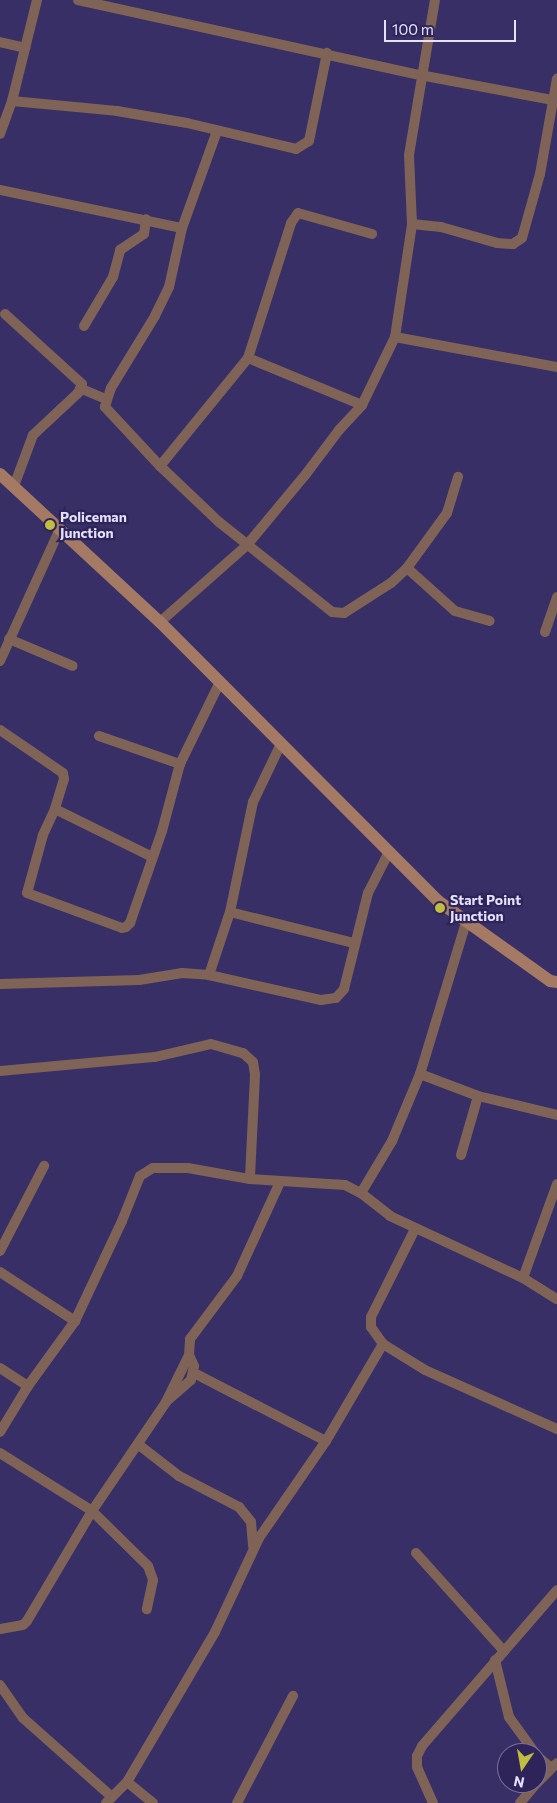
<!DOCTYPE html>
<html>
<head>
<meta charset="utf-8">
<style>
  body { margin:0 }
  #map { position:relative; width:557px; height:1803px; overflow:hidden; background:#372f65; font-family:Commissioner,sans-serif }
  div>[style] { position:absolute }
  .street>* { height:10px; margin:-5px; padding:0 5px; transform-origin:5px; border-radius:5px; background:#7f6356 }
  .secondary>* { height:12px; margin:-6px; padding:0 6px; transform-origin:6px; border-radius:6px; background:#a57a65 }
  .dots>* { width:14px; height:14px; translate:-50% -50%; box-sizing:border-box; border:2px solid #2e245a; border-radius:50% }
  span { translate:-50% -50%; white-space:nowrap; text-align:center; line-height:1.15; -webkit-text-stroke:4.5px #2e245a; paint-order:stroke }
  .poi-label { font-size:14px; color:#e4e2fe; font-weight:700 }
  .left { translate:0 -50%; text-align:left }
  .north { position:absolute; left:497px; top:1743px; width:50px; height:50px; box-sizing:border-box; background:#2e245a; border:1px solid #77709c; border-radius:50%; rotate:192deg; font-size:14px; font-weight:700; line-height:20px; text-align:center; color:#e4e2fe }
  .north::after { content:''; display:block; margin:auto; width:18px; height:22px; background:#c1bd40; clip-path:polygon(50% 0,100% 100%,50% 72%,0 100%) }
  .scale { position:absolute; left:384px; top:20px; width:132px; height:22px; box-sizing:border-box; border:2px solid #e4e2fe; border-top:0; padding-left:6px; font-size:15px; line-height:18px; white-space:nowrap; color:#e4e2fe; -webkit-text-stroke:4px #2e245a; paint-order:stroke }
</style>
</head>
<body>
<div id="map">
  <div class="street">
    <i style="left:78px;top:0;width:350px;rotate:12.4deg"></i>
    <i style="left:420px;top:75px;width:134px;rotate:10.7deg"></i>
    <i style="left:0;top:42px;width:26px;rotate:13deg"></i>
    <i style="left:12px;top:101px;width:105px;rotate:5.4deg"></i>
    <i style="left:117px;top:111px;width:71px;rotate:9.7deg"></i>
    <i style="left:187px;top:123px;width:112px;rotate:13.4deg"></i>
    <i style="left:296px;top:149px;width:15px;rotate:-32deg"></i>
    <i style="left:309px;top:141px;width:90px;rotate:-78.4deg"></i>
    <i style="left:217px;top:131px;width:103px;rotate:109.8deg"></i>
    <i style="left:182px;top:228px;width:60px;rotate:102.4deg"></i>
    <i style="left:169px;top:287px;width:32px;rotate:116deg"></i>
    <i style="left:155px;top:316px;width:84px;rotate:121.4deg"></i>
    <i style="left:111px;top:388px;width:20px;rotate:108deg"></i>
    <i style="left:105px;top:407px;width:81px;rotate:47deg"></i>
    <i style="left:160px;top:466px;width:81px;rotate:43.5deg"></i>
    <i style="left:219px;top:522px;width:144px;rotate:38.5deg"></i>
    <i style="left:332px;top:612px;width:12px;rotate:5deg"></i>
    <i style="left:344px;top:613px;width:56px;rotate:-32.6deg"></i>
    <i style="left:391px;top:583px;width:22px;rotate:-43deg"></i>
    <i style="left:407px;top:568px;width:68px;rotate:-54deg"></i>
    <i style="left:447px;top:513px;width:38px;rotate:-73deg"></i>
    <i style="left:0;top:134px;width:35px;rotate:-70deg"></i>
    <i style="left:12px;top:101px;width:104px;rotate:-76.1deg"></i>
    <i style="left:0;top:190px;width:186px;rotate:11.8deg"></i>
    <i style="left:412px;top:224px;width:29px;rotate:6deg"></i>
    <i style="left:441px;top:227px;width:58px;rotate:15.9deg"></i>
    <i style="left:497px;top:243px;width:16px;rotate:4deg"></i>
    <i style="left:513px;top:244px;width:11px;rotate:-34deg"></i>
    <i style="left:522px;top:238px;width:66px;rotate:-74.3deg"></i>
    <i style="left:540px;top:174px;width:97px;rotate:-79.9deg"></i>
    <i style="left:5px;top:314px;width:104px;rotate:42.3deg"></i>
    <i style="left:82px;top:384px;width:10px;rotate:114deg"></i>
    <i style="left:78px;top:393px;width:62px;rotate:137deg"></i>
    <i style="left:33px;top:435px;width:54px;rotate:110.4deg"></i>
    <i style="left:84px;top:326px;width:57px;rotate:-59.4deg"></i>
    <i style="left:113px;top:277px;width:28px;rotate:-75deg"></i>
    <i style="left:120px;top:250px;width:29px;rotate:-34deg"></i>
    <i style="left:144px;top:234px;width:15px;rotate:-82deg"></i>
    <i style="left:395px;top:337px;width:165px;rotate:10.5deg"></i>
    <i style="left:248px;top:358px;width:123px;rotate:22.4deg"></i>
    <i style="left:82px;top:389px;width:25px;rotate:23deg"></i>
    <i style="left:160px;top:466px;width:139px;rotate:-50.8deg"></i>
    <i style="left:248px;top:358px;width:142px;rotate:-72.3deg"></i>
    <i style="left:291px;top:223px;width:12px;rotate:-55deg"></i>
    <i style="left:298px;top:213px;width:77px;rotate:15.8deg"></i>
    <i style="left:407px;top:568px;width:64px;rotate:41.9deg"></i>
    <i style="left:455px;top:611px;width:36px;rotate:16deg"></i>
    <i style="left:160px;top:622px;width:116px;rotate:-41.5deg"></i>
    <i style="left:247px;top:545px;width:92px;rotate:-50.3deg"></i>
    <i style="left:306px;top:474px;width:55px;rotate:-53.1deg"></i>
    <i style="left:339px;top:430px;width:34px;rotate:-47deg"></i>
    <i style="left:362px;top:405px;width:76px;rotate:-64.1deg"></i>
    <i style="left:395px;top:337px;width:114px;rotate:-81.4deg"></i>
    <i style="left:412px;top:224px;width:69px;rotate:-92.5deg"></i>
    <i style="left:409px;top:155px;width:157px;rotate:-80.5deg"></i>
    <i style="left:545px;top:632px;width:37px;rotate:-71deg"></i>
    <i style="left:9px;top:639px;width:69px;rotate:22.9deg"></i>
    <i style="left:0;top:661px;width:145px;rotate:-65.6deg"></i>
    <i style="left:0;top:730px;width:76px;rotate:34.3deg"></i>
    <i style="left:63px;top:773px;width:6px;rotate:81deg"></i>
    <i style="left:64px;top:779px;width:31px;rotate:107deg"></i>
    <i style="left:55px;top:809px;width:108px;rotate:26.3deg"></i>
    <i style="left:99px;top:736px;width:86px;rotate:19.1deg"></i>
    <i style="left:55px;top:809px;width:29px;rotate:115deg"></i>
    <i style="left:43px;top:835px;width:60px;rotate:105.4deg"></i>
    <i style="left:27px;top:893px;width:101px;rotate:20.2deg"></i>
    <i style="left:122px;top:928px;width:4px;rotate:-14deg"></i>
    <i style="left:126px;top:927px;width:6px;rotate:-45deg"></i>
    <i style="left:130px;top:923px;width:97px;rotate:-70.8deg"></i>
    <i style="left:162px;top:831px;width:69px;rotate:-75deg"></i>
    <i style="left:180px;top:764px;width:89px;rotate:-64deg"></i>
    <i style="left:230px;top:912px;width:127px;rotate:14.1deg"></i>
    <i style="left:209px;top:975px;width:66px;rotate:-71.6deg"></i>
    <i style="left:230px;top:912px;width:112px;rotate:-78.2deg"></i>
    <i style="left:253px;top:802px;width:62px;rotate:-64.3deg"></i>
    <i style="left:0;top:984px;width:139px;rotate:-1.6deg"></i>
    <i style="left:139px;top:980px;width:44px;rotate:-9.2deg"></i>
    <i style="left:182px;top:973px;width:27px;rotate:4deg"></i>
    <i style="left:209px;top:975px;width:115px;rotate:12.6deg"></i>
    <i style="left:321px;top:1000px;width:15px;rotate:-8deg"></i>
    <i style="left:336px;top:998px;width:12px;rotate:-48deg"></i>
    <i style="left:344px;top:989px;width:99px;rotate:-76deg"></i>
    <i style="left:368px;top:893px;width:44px;rotate:-62.9deg"></i>
    <i style="left:0;top:1071px;width:156px;rotate:-5.2deg"></i>
    <i style="left:155px;top:1057px;width:57px;rotate:-13.1deg"></i>
    <i style="left:211px;top:1044px;width:33px;rotate:16deg"></i>
    <i style="left:243px;top:1053px;width:13px;rotate:42deg"></i>
    <i style="left:253px;top:1062px;width:13px;rotate:81deg"></i>
    <i style="left:255px;top:1075px;width:104px;rotate:92.8deg"></i>
    <i style="left:420px;top:1074px;width:62px;rotate:20.8deg"></i>
    <i style="left:478px;top:1096px;width:81px;rotate:13.5deg"></i>
    <i style="left:461px;top:1155px;width:61px;rotate:-73.9deg"></i>
    <i style="left:361px;top:1193px;width:61px;rotate:-59.2deg"></i>
    <i style="left:392px;top:1141px;width:73px;rotate:-67.3deg"></i>
    <i style="left:420px;top:1074px;width:158px;rotate:-73.1deg"></i>
    <i style="left:415px;top:1229px;width:98px;rotate:116.6deg"></i>
    <i style="left:371px;top:1317px;width:10px;rotate:90deg"></i>
    <i style="left:371px;top:1327px;width:21px;rotate:55deg"></i>
    <i style="left:383px;top:1344px;width:49px;rotate:31.8deg"></i>
    <i style="left:425px;top:1370px;width:145px;rotate:24.1deg"></i>
    <i style="left:0;top:1251px;width:96px;rotate:-62.6deg"></i>
    <i style="left:0;top:1272px;width:90px;rotate:33.2deg"></i>
    <i style="left:523px;top:1278px;width:100px;rotate:-70.1deg"></i>
    <i style="left:0;top:1368px;width:33px;rotate:33deg"></i>
    <i style="left:194px;top:1373px;width:148px;rotate:27.3deg"></i>
    <i style="left:168px;top:1400px;width:30px;rotate:-41deg"></i>
    <i style="left:191px;top:1380px;width:14px;rotate:-78deg"></i>
    <i style="left:194px;top:1366px;width:12px;rotate:-114deg"></i>
    <i style="left:189px;top:1355px;width:16px;rotate:-86deg"></i>
    <i style="left:190px;top:1339px;width:79px;rotate:-53.3deg"></i>
    <i style="left:237px;top:1276px;width:103px;rotate:-65.4deg"></i>
    <i style="left:0;top:1432px;width:54px;rotate:-58.7deg"></i>
    <i style="left:28px;top:1386px;width:80px;rotate:-54.1deg"></i>
    <i style="left:75px;top:1321px;width:110px;rotate:-64.8deg"></i>
    <i style="left:122px;top:1221px;width:48px;rotate:-68.2deg"></i>
    <i style="left:140px;top:1176px;width:15px;rotate:-32deg"></i>
    <i style="left:153px;top:1168px;width:35px"></i>
    <i style="left:188px;top:1168px;width:63px;rotate:10.1deg"></i>
    <i style="left:250px;top:1179px;width:95px;rotate:3.6deg"></i>
    <i style="left:345px;top:1185px;width:18px;rotate:27deg"></i>
    <i style="left:361px;top:1193px;width:37px;rotate:38deg"></i>
    <i style="left:390px;top:1216px;width:147px;rotate:25deg"></i>
    <i style="left:523px;top:1278px;width:40px;rotate:32deg"></i>
    <i style="left:139px;top:1445px;width:51px;rotate:37.8deg"></i>
    <i style="left:179px;top:1476px;width:68px;rotate:27.3deg"></i>
    <i style="left:239px;top:1507px;width:19px;rotate:51deg"></i>
    <i style="left:251px;top:1522px;width:24px;rotate:85deg"></i>
    <i style="left:0;top:1453px;width:109px;rotate:32.2deg"></i>
    <i style="left:92px;top:1511px;width:78px;rotate:44.5deg"></i>
    <i style="left:148px;top:1566px;width:15px;rotate:70deg"></i>
    <i style="left:153px;top:1580px;width:30px;rotate:102deg"></i>
    <i style="left:416px;top:1553px;width:132px;rotate:48.1deg"></i>
    <i style="left:0;top:1629px;width:23px;rotate:-10deg"></i>
    <i style="left:23px;top:1625px;width:6px;rotate:-45deg"></i>
    <i style="left:27px;top:1621px;width:128px;rotate:-59.4deg"></i>
    <i style="left:92px;top:1511px;width:132px;rotate:-55.8deg"></i>
    <i style="left:166px;top:1402px;width:52px;rotate:-63.9deg"></i>
    <i style="left:495px;top:1660px;width:59px;rotate:76.2deg"></i>
    <i style="left:509px;top:1717px;width:44px;rotate:54.2deg"></i>
    <i style="left:0;top:1685px;width:40px;rotate:55.1deg"></i>
    <i style="left:23px;top:1718px;width:119px;rotate:41.6deg"></i>
    <i style="left:537px;top:1756px;width:17px;rotate:40deg"></i>
    <i style="left:537px;top:1783px;width:28px;rotate:-45deg"></i>
    <i style="left:106px;top:1803px;width:30px;rotate:-45deg"></i>
    <i style="left:153px;top:1803px;width:33px;rotate:-141deg"></i>
    <i style="left:127px;top:1782px;width:174px;rotate:-59.6deg"></i>
    <i style="left:215px;top:1632px;width:104px;rotate:-64.9deg"></i>
    <i style="left:259px;top:1538px;width:118px;rotate:-55.4deg"></i>
    <i style="left:326px;top:1441px;width:113px;rotate:-59.6deg"></i>
    <i style="left:237px;top:1803px;width:121px;rotate:-62.4deg"></i>
    <i style="left:433px;top:1803px;width:39px;rotate:-114deg"></i>
    <i style="left:417px;top:1767px;width:11px;rotate:-90deg"></i>
    <i style="left:417px;top:1756px;width:11px;rotate:-63deg"></i>
    <i style="left:422px;top:1746px;width:206px;rotate:-49.1deg"></i>
    <i style="left:520px;top:1803px;width:26px;rotate:-50deg"></i>
  </div>
  <div class="secondary">
    <i style="left:0;top:474px;width:218px;rotate:42.8deg"></i>
    <i style="left:160px;top:622px;width:394px;rotate:45.1deg"></i>
    <i style="left:438px;top:901px;width:138px;rotate:35.5deg"></i>
    <i style="left:550px;top:981px;width:7px;rotate:8deg"></i>
  </div>
  <div class="dots">
    <i style="left:50px;top:525px;background:#c1bd40"></i>
    <i style="left:440px;top:908px;background:#c1bd40"></i>
  </div>
  <div class="poi-label">
    <span class="left" style="left:60px;top:525px">Policeman<br>Junction</span>
    <span class="left" style="left:450px;top:908px">Start Point<br>Junction</span>
  </div>
  <div class="north">N</div>
  <div class="scale">100 m</div>
</div>
</body>
</html>
